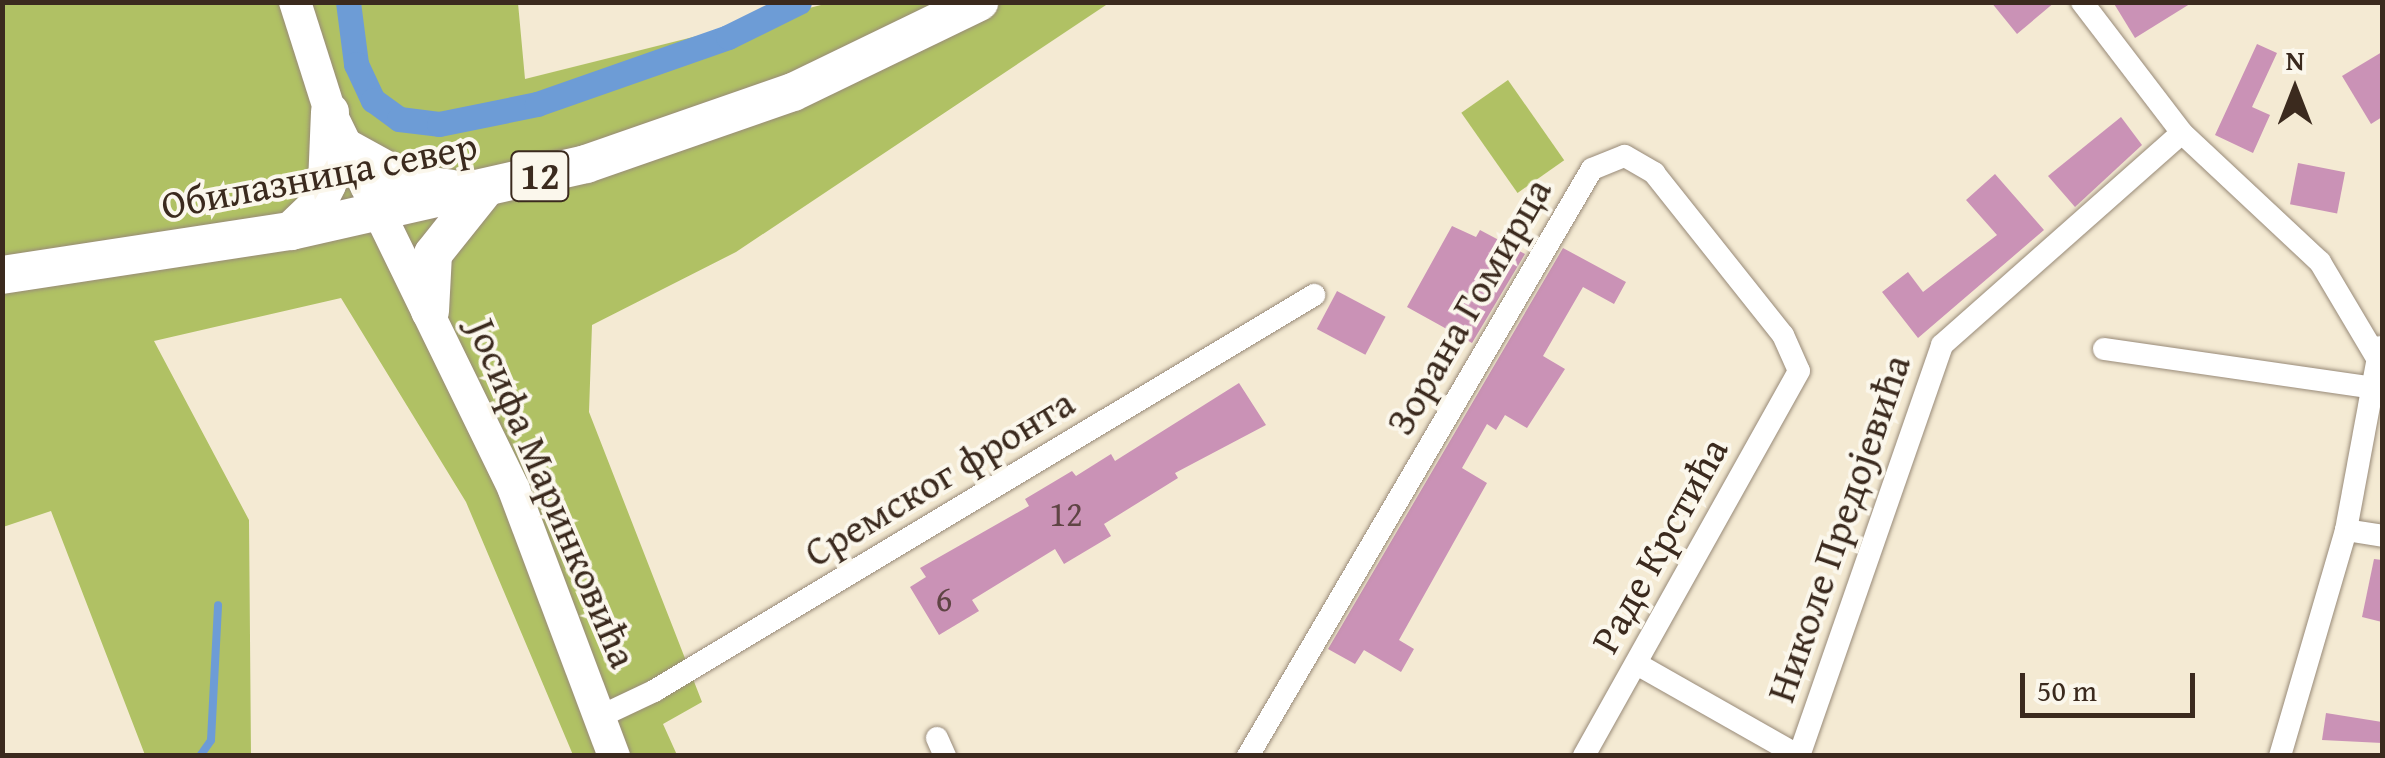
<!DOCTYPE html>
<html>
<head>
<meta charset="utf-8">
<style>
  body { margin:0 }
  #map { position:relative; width:2385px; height:758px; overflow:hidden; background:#f4ead3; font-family:"Gentium Book Plus",serif }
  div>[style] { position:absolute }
  .green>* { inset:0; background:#b0c164; transform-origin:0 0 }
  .stream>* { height:8px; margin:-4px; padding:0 4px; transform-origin:4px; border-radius:4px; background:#6d9cd6 }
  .canal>* { height:25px; margin:-12.5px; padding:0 12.5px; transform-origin:12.5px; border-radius:12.5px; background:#6d9cd6 }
  .building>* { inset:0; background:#ca92b6; transform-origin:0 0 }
  .roads { filter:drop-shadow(0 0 2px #988a78) drop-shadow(0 0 2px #988a78) }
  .street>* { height:22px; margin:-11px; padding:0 11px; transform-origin:11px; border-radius:11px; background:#fff }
  .secondary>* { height:32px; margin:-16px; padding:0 16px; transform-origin:16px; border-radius:16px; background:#fff }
  .primary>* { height:38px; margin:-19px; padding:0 19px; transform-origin:19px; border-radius:19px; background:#fff }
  span { translate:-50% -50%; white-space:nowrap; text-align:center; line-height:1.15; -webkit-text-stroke:8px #fbf7ec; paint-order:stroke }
  .number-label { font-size:35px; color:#5f4444 }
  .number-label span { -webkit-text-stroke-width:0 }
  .shield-label span { padding:2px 8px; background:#fbf7ec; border:2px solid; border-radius:8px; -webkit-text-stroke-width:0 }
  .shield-label { font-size:38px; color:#3b2a1e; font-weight:700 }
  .street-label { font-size:40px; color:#3b2a1e }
  .frame { position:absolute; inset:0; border:5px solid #3b2a1e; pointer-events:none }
  .north { position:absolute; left:2245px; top:40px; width:100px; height:100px; -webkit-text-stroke:8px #fbf7ec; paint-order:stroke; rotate:0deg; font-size:28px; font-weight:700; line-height:40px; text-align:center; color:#3b2a1e }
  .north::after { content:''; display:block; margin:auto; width:35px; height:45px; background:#3b2a1e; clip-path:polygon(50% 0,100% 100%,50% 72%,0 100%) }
  .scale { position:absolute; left:2020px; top:673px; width:175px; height:45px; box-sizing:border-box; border:5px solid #3b2a1e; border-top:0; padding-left:12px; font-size:30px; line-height:35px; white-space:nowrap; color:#3b2a1e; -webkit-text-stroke:8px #fbf7ec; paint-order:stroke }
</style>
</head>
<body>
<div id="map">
  <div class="green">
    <i style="clip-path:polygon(3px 3px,518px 3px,525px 79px,829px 3px,1109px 3px,736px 252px,592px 325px,589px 412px,702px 702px,663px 724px,677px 755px,573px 755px,466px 502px,341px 298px,154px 341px,249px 520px,251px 755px,145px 755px,51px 511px,3px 527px)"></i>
    <i style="left:1508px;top:80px;width:98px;height:57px;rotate:55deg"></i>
  </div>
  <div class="stream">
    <i style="left:200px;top:756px;width:19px;rotate:-55deg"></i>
    <i style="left:211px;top:740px;width:135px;rotate:-87deg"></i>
  </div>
  <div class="canal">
    <i style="left:348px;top:2px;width:63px;rotate:82.6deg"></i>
    <i style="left:356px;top:64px;width:40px;rotate:65deg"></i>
    <i style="left:373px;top:100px;width:32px;rotate:36deg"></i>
    <i style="left:399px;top:119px;width:40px;rotate:7.1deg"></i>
    <i style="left:439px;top:124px;width:100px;rotate:-11.5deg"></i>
    <i style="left:537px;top:104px;width:202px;rotate:-19.3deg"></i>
    <i style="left:728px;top:37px;width:79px;rotate:-26.2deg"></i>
  </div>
  <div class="building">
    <i style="clip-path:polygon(1991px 2px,2055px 2px,2017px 34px)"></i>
    <i style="clip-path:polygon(2113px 2px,2193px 2px,2135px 38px)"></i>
    <i style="clip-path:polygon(2257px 44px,2277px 53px,2252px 107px,2270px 115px,2253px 153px,2215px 135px)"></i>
    <i style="clip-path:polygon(2382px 52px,2382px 117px,2371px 124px,2342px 76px)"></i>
    <i style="clip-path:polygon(2121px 117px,2142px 145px,2075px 207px,2048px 176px)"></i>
    <i style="left:2298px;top:163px;width:48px;height:42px;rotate:11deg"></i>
    <i style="clip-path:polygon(1995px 174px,2044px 230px,1918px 338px,1882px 292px,1908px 272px,1923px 292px,1997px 235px,1966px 200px)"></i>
    <i style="clip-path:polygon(1452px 226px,1476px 237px,1480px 230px,1525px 254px,1472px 343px,1407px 307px)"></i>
    <i style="clip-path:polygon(1563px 248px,1626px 282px,1614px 304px,1583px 287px,1543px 356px,1565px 369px,1527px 428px,1505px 415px,1496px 430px,1487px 424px,1462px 468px,1487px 483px,1399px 640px,1414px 649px,1401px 672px,1364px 650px,1355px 664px,1328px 649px)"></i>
    <i style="left:1337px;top:291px;width:55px;height:43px;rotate:28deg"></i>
    <i style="clip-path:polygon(1239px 383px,1266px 425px,1175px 473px,1178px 478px,1104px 524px,1111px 536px,1064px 564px,1055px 549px,972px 600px,979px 611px,939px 635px,910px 587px,926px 577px,920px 568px,1029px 506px,1025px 499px,1072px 471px,1076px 476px,1111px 454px,1115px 461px)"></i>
    <i style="clip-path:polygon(2374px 559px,2382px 560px,2382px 622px,2362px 617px)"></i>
    <i style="clip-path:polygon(2326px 713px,2382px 722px,2382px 743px,2322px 740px)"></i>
  </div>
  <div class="roads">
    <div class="street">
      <i style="left:2082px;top:2px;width:165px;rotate:52.6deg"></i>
      <i style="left:2182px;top:133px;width:189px;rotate:43.1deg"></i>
      <i style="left:2320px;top:262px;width:112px;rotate:59.3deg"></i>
      <i style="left:2104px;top:349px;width:272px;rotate:8.2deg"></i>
      <i style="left:2346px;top:530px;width:36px;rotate:9deg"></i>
      <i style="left:1637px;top:664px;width:186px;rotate:29.6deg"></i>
      <i style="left:599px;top:717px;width:61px;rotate:-25.3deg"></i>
      <i style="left:654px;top:691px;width:770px;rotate:-30.96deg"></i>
      <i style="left:937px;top:738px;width:20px;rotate:66deg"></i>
      <i style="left:1248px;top:756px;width:680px;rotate:-59.63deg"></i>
      <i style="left:1592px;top:169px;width:35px;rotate:-22deg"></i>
      <i style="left:1625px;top:156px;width:34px;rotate:30deg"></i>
      <i style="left:1654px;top:173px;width:207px;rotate:51.5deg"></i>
      <i style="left:1783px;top:335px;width:39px;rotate:66deg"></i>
      <i style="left:1799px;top:371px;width:441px;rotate:119.2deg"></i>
      <i style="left:1799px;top:756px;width:435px;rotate:-70.8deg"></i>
      <i style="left:1942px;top:345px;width:320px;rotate:-41.5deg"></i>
      <i style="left:2280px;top:756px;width:235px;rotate:-73.7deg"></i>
      <i style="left:2346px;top:530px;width:186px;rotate:-79.5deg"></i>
    </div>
    <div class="secondary">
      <i style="left:295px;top:2px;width:115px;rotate:72.3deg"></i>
      <i style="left:330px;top:112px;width:420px;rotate:64deg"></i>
      <i style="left:514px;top:490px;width:284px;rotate:69.4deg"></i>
    </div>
    <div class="primary">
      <i style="left:348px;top:149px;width:71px;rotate:28.7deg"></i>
      <i style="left:410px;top:183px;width:42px;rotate:8.1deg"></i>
      <i style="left:291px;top:231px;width:33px;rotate:-44deg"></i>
      <i style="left:315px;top:208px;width:27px;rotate:-63deg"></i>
      <i style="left:327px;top:184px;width:72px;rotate:-87.6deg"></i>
      <i style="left:2px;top:275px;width:292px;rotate:-8.7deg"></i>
      <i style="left:291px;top:231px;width:303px;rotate:-12.8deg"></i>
      <i style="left:586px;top:164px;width:219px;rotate:-19.2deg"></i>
      <i style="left:793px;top:92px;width:207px;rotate:-25.8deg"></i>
      <i style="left:430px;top:311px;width:57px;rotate:-87deg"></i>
      <i style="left:433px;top:254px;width:82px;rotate:-51.4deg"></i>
    </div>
  </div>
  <div class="number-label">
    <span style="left:1066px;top:514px">12</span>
    <span style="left:944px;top:599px">6</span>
  </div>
  <div class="shield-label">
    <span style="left:540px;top:176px">12</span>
  </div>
  <div class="street-label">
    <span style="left:319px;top:175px;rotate:-11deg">Обилазница север</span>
    <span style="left:1468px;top:306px;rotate:-60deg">Зорана Гомирца</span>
    <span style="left:939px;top:477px;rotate:-31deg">Сремског фронта</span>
    <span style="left:553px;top:493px;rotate:67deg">Јосифа Маринковића</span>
    <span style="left:1838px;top:528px;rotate:-71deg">Николе Предојевића</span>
    <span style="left:1659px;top:545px;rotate:-61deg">Раде Крстића</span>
  </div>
  <div class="frame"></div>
  <div class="north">N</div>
  <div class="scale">50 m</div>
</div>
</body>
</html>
